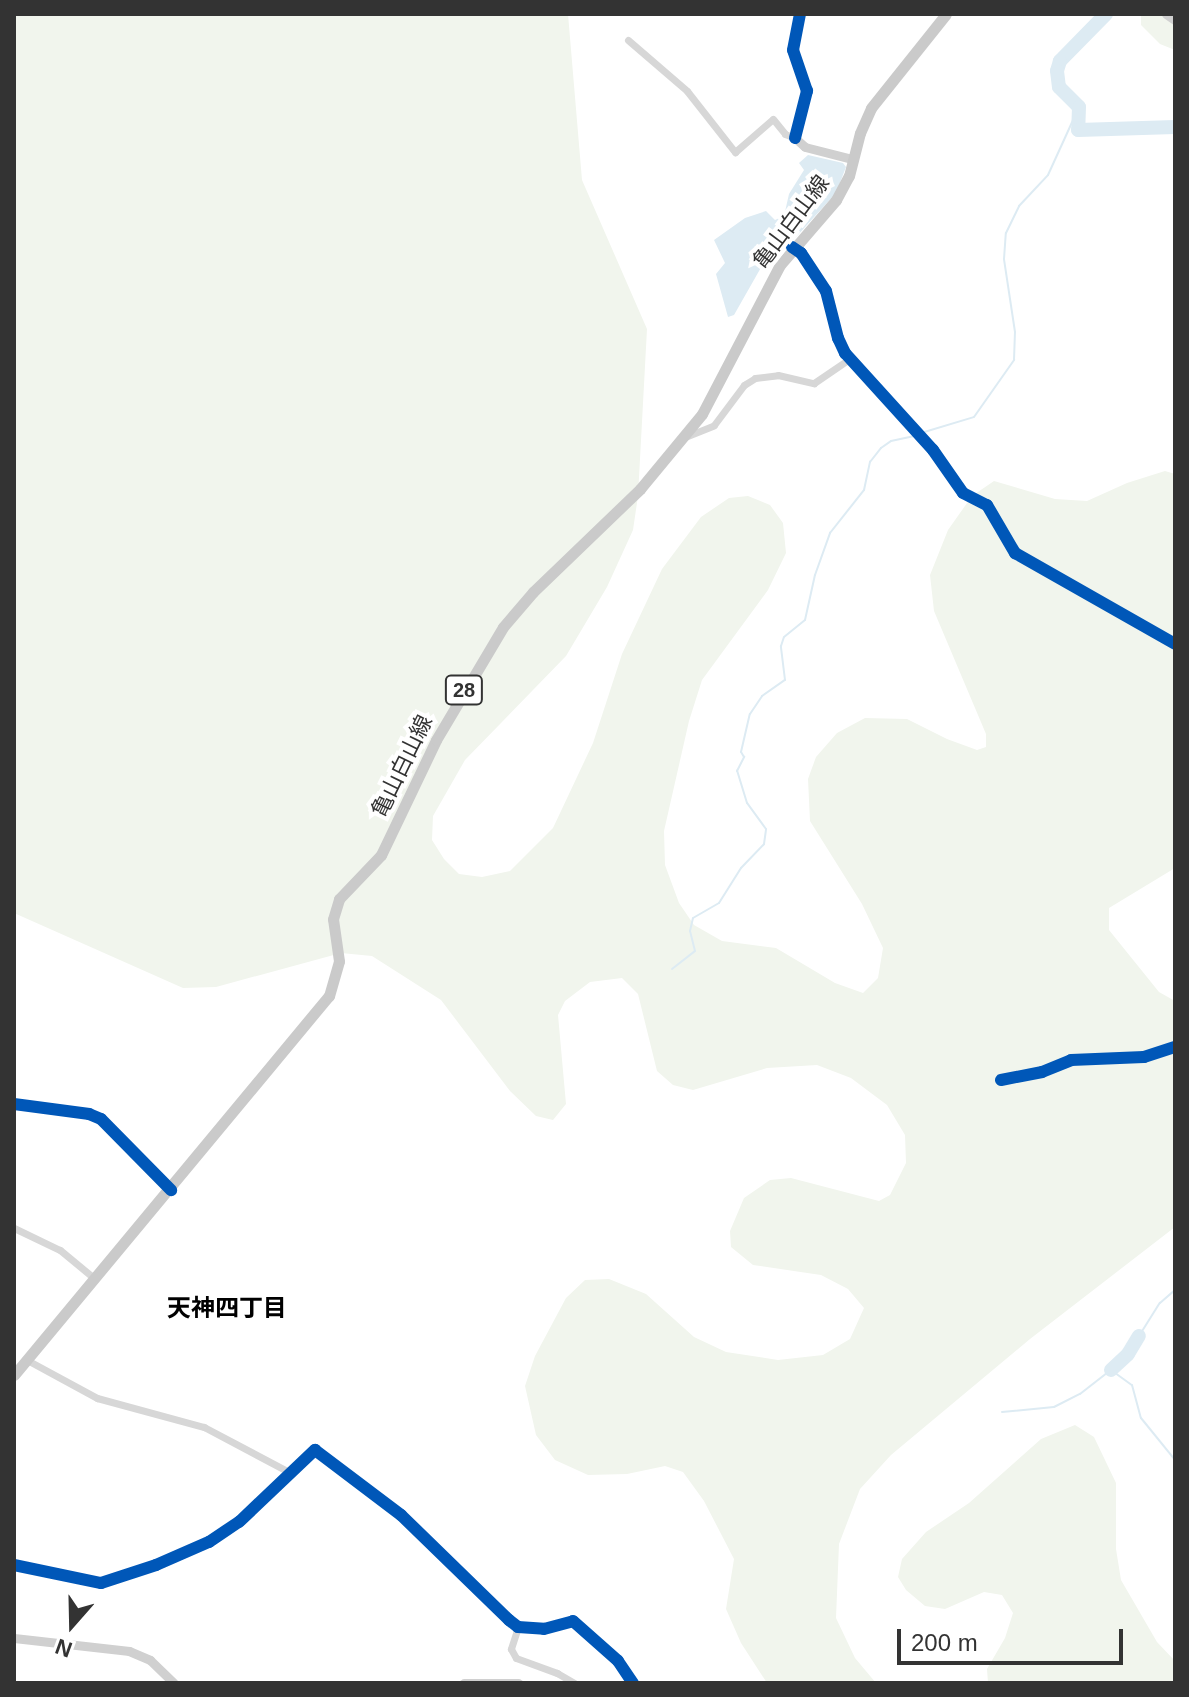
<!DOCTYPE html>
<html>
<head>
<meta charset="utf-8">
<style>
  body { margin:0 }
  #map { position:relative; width:1189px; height:1697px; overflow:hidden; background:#fff; font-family:Arial,"Noto Sans JP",sans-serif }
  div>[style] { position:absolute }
  .green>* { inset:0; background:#f1f5ed }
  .water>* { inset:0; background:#ddebf3 }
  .stream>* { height:2px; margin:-1px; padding:0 1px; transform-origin:1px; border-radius:1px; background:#ddebf3 }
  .river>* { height:14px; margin:-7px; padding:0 7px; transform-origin:7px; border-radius:7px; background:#ddebf3 }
  .street>* { height:7px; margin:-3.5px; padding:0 3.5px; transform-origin:3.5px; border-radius:3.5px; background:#d7d7d7 }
  .secondary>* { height:9px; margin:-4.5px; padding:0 4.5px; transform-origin:4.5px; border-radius:4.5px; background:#d0d0d0 }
  .primary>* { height:11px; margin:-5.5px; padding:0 5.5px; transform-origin:5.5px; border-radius:5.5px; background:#cacaca }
  .cycleway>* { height:12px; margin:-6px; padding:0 6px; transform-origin:6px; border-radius:6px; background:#0057b8 }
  span { translate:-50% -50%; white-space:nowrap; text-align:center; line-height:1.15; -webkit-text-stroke:8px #fff; paint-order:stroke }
  .shield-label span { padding:2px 6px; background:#fff; border:2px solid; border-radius:6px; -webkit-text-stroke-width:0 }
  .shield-label { font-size:20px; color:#333; font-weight:700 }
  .street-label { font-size:22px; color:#333 }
  .neighbourhood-label { font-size:24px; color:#000; font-weight:700 }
  .frame { position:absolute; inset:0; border:16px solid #333; pointer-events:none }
  .north { position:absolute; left:32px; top:1585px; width:80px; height:80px; -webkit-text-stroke:6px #fff; paint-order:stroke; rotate:200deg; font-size:22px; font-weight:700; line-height:32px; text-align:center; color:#333 }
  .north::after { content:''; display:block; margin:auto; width:28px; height:36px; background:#333; clip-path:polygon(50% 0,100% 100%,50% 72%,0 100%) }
  .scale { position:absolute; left:897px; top:1629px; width:226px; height:36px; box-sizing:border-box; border:4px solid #333; border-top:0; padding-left:10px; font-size:24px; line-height:28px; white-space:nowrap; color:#333; -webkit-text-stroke:6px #fff; paint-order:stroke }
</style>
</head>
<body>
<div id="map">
  <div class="green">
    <i style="clip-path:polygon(14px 14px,568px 14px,582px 180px,647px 329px,638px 496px,633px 530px,607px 587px,566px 656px,465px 760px,433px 816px,432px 840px,444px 859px,459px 874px,482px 877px,510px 871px,553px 828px,593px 743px,622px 654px,662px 569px,701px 517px,729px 498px,748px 496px,770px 505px,783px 523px,786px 553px,768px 590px,702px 680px,689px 721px,664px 831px,665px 865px,679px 903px,694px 925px,722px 941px,776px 948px,835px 983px,863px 993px,878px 978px,883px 948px,862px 904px,810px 821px,808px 779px,816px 757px,837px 733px,865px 718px,907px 719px,947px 739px,977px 750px,986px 747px,986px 734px,934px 611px,930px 575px,948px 530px,972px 496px,994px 481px,1055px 499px,1087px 501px,1127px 483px,1165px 471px,1175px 474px,1175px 868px,1109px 908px,1109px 930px,1159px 992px,1175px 1001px,1175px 1227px,1030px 1339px,891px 1455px,860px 1489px,839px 1544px,836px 1618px,855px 1658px,876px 1683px,767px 1683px,741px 1643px,726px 1609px,734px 1559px,704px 1501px,683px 1472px,665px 1466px,627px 1474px,588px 1475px,555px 1460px,536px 1435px,525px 1386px,535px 1356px,566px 1298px,585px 1280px,609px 1279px,646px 1294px,694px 1337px,726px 1352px,778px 1360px,823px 1355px,850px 1339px,864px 1308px,848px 1289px,821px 1275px,753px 1265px,731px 1247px,730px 1231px,744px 1198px,770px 1180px,791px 1178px,879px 1201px,890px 1195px,906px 1163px,905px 1135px,887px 1105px,851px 1078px,817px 1065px,767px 1068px,693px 1090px,673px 1085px,657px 1071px,638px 994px,622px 978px,590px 982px,565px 1001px,558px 1015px,566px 1104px,553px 1120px,536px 1116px,510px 1091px,441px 1000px,372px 956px,341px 953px,216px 987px,183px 988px,14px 913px)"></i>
    <i style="clip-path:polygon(1141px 14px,1175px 14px,1175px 50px,1160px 44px,1141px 25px)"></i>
    <i style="clip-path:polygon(1075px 1425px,1094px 1437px,1116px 1483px,1116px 1549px,1121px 1580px,1157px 1642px,1175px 1661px,1175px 1683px,988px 1683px,987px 1669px,1005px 1638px,1013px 1613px,1002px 1595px,984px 1592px,945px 1609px,925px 1606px,906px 1590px,898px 1577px,902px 1559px,926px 1532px,969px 1503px,1041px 1439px)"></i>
  </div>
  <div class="water">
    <i style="clip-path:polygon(808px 155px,843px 163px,846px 167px,836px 193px,776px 259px,763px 264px,734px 315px,728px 317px,716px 274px,725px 263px,714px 240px,745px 218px,766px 211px,775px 220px,784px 216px,789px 194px,804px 170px,799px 163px)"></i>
  </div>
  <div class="stream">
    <i style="left:921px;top:433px;width:55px;rotate:-16.8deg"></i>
    <i style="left:974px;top:417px;width:70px;rotate:-54.9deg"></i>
    <i style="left:1014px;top:360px;width:28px;rotate:-88deg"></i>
    <i style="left:1015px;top:332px;width:74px;rotate:-98.6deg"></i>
    <i style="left:1004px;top:259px;width:26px;rotate:-86deg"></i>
    <i style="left:1006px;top:233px;width:30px;rotate:-64deg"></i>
    <i style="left:1019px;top:206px;width:42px;rotate:-46.9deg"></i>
    <i style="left:1048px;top:175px;width:75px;rotate:-65.5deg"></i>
    <i style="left:672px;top:969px;width:29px;rotate:-38deg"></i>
    <i style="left:695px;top:951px;width:21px;rotate:-104deg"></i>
    <i style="left:690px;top:931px;width:13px;rotate:-77deg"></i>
    <i style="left:693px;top:918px;width:30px;rotate:-30deg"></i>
    <i style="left:719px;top:903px;width:41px;rotate:-57.8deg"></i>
    <i style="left:741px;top:868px;width:33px;rotate:-46deg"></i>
    <i style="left:764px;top:844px;width:15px;rotate:-82deg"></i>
    <i style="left:766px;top:829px;width:32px;rotate:-126deg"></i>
    <i style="left:747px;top:803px;width:34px;rotate:-107deg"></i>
    <i style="left:737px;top:771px;width:16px;rotate:-63deg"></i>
    <i style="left:744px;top:757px;width:6px;rotate:-121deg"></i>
    <i style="left:741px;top:752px;width:39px;rotate:-77deg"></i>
    <i style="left:750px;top:714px;width:22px;rotate:-56deg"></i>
    <i style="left:762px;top:696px;width:28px;rotate:-35deg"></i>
    <i style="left:785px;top:680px;width:34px;rotate:-97deg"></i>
    <i style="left:781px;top:646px;width:9px;rotate:-72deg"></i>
    <i style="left:784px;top:637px;width:27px;rotate:-39deg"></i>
    <i style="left:805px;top:620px;width:46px;rotate:-77.5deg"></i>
    <i style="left:815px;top:575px;width:45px;rotate:-70.3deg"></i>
    <i style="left:830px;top:533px;width:55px;rotate:-51.7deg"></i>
    <i style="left:864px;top:490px;width:29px;rotate:-78deg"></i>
    <i style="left:870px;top:462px;width:18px;rotate:-52deg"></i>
    <i style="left:881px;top:448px;width:12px;rotate:-35deg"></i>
    <i style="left:891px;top:441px;width:25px;rotate:-12deg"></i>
    <i style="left:1139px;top:1336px;width:39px;rotate:-58deg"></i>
    <i style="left:1160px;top:1303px;width:20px;rotate:-41deg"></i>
    <i style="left:1002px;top:1412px;width:52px;rotate:-5.5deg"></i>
    <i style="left:1054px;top:1407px;width:29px;rotate:-27deg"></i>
    <i style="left:1080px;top:1394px;width:39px;rotate:-38deg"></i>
    <i style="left:1111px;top:1370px;width:26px;rotate:36deg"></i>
    <i style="left:1132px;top:1385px;width:34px;rotate:75deg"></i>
    <i style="left:1141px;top:1418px;width:54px;rotate:51deg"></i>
  </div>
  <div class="river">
    <i style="left:1106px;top:14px;width:66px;rotate:134.4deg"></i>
    <i style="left:1060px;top:61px;width:10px;rotate:107deg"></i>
    <i style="left:1057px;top:71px;width:16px;rotate:83deg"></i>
    <i style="left:1059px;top:87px;width:28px;rotate:45deg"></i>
    <i style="left:1079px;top:107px;width:23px;rotate:92deg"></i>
    <i style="left:1078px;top:130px;width:97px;rotate:-1.8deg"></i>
    <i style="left:1111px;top:1370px;width:23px;rotate:-43deg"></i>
    <i style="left:1128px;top:1354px;width:21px;rotate:-59deg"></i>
  </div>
  <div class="street">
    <i style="left:628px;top:40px;width:78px;rotate:40.8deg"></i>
    <i style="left:687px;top:91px;width:78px;rotate:51.8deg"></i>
    <i style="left:735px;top:152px;width:50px;rotate:-41deg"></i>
    <i style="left:773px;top:119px;width:19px;rotate:51deg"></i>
    <i style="left:785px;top:134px;width:11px;rotate:22deg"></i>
    <i style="left:792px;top:247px;width:11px;rotate:34deg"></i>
    <i style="left:801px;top:253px;width:45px;rotate:56.7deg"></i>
    <i style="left:826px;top:291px;width:49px;rotate:75.7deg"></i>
    <i style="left:838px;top:338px;width:17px;rotate:65deg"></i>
    <i style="left:845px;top:353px;width:131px;rotate:47.8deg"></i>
    <i style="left:933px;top:450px;width:52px;rotate:55.1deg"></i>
    <i style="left:963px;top:493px;width:27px;rotate:27deg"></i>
    <i style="left:987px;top:505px;width:56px;rotate:59.7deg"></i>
    <i style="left:1015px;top:553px;width:184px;rotate:29.6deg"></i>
    <i style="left:685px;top:437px;width:31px;rotate:-22deg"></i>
    <i style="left:714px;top:425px;width:50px;rotate:-53.1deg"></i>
    <i style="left:744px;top:385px;width:13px;rotate:-32deg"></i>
    <i style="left:755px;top:378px;width:23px;rotate:-7deg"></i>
    <i style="left:778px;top:375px;width:37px;rotate:13deg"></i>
    <i style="left:814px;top:383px;width:42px;rotate:-34.4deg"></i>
    <i style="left:1001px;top:1080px;width:42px;rotate:-11deg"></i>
    <i style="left:1042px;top:1072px;width:31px;rotate:-22deg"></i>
    <i style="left:1071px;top:1060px;width:73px;rotate:-2.4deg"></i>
    <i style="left:1144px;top:1057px;width:33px;rotate:-18deg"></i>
    <i style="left:14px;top:1104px;width:76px;rotate:7.6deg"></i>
    <i style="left:89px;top:1114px;width:13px;rotate:23deg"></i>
    <i style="left:101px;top:1119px;width:100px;rotate:45.4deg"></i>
    <i style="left:14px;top:1228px;width:51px;rotate:25.6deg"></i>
    <i style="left:60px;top:1250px;width:45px;rotate:39.6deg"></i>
    <i style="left:27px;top:1360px;width:80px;rotate:28.5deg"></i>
    <i style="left:97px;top:1398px;width:111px;rotate:15.2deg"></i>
    <i style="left:204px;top:1427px;width:98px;rotate:27.9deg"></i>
    <i style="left:14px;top:1565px;width:89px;rotate:11.7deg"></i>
    <i style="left:101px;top:1583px;width:58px;rotate:-18.1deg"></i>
    <i style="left:156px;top:1565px;width:58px;rotate:-23.5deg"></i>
    <i style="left:209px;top:1542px;width:36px;rotate:-34deg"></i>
    <i style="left:239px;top:1522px;width:105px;rotate:-43.5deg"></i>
    <i style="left:315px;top:1450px;width:108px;rotate:37.1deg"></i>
    <i style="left:401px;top:1515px;width:151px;rotate:44.2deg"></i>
    <i style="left:509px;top:1620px;width:11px;rotate:38deg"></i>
    <i style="left:518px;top:1627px;width:26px;rotate:4deg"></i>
    <i style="left:544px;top:1629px;width:30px;rotate:-15deg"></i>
    <i style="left:573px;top:1621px;width:60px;rotate:41.6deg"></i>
    <i style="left:618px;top:1661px;width:27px;rotate:56deg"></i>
    <i style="left:518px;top:1627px;width:23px;rotate:108deg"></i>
    <i style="left:511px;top:1649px;width:10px;rotate:61deg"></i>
    <i style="left:516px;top:1658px;width:44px;rotate:20.1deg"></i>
    <i style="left:557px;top:1673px;width:20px;rotate:30deg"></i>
  </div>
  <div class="secondary">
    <i style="left:800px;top:14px;width:37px;rotate:101deg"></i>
    <i style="left:793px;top:50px;width:43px;rotate:71.1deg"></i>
    <i style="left:807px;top:91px;width:49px;rotate:104.3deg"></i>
    <i style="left:795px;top:138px;width:13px;rotate:42deg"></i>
    <i style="left:805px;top:147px;width:49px;rotate:14.3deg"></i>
    <i style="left:1166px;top:14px;width:11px;rotate:34deg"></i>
    <i style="left:14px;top:1638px;width:116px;rotate:6.4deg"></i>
    <i style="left:129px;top:1651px;width:23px;rotate:23deg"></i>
    <i style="left:150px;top:1660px;width:33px;rotate:44deg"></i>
    <i style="left:464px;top:1683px;width:54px"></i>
  </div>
  <div class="primary">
    <i style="left:14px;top:1375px;width:493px;rotate:-50.3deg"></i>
    <i style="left:329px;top:996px;width:36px;rotate:-74deg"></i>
    <i style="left:339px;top:961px;width:42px;rotate:-98.1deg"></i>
    <i style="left:333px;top:919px;width:21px;rotate:-73deg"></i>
    <i style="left:339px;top:899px;width:61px;rotate:-46.3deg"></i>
    <i style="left:381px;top:855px;width:127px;rotate:-64.4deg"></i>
    <i style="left:436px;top:740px;width:131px;rotate:-59.3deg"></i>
    <i style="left:503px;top:627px;width:46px;rotate:-49.4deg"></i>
    <i style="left:533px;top:592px;width:149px;rotate:-43.9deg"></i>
    <i style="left:640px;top:489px;width:97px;rotate:-50.4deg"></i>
    <i style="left:702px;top:414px;width:168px;rotate:-62.4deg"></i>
    <i style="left:780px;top:265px;width:86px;rotate:-49.3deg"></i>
    <i style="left:836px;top:200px;width:27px;rotate:-62deg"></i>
    <i style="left:849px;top:176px;width:44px;rotate:-75.7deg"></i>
    <i style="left:860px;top:133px;width:27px;rotate:-66deg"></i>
    <i style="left:871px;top:108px;width:120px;rotate:-51.4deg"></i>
  </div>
  <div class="cycleway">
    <i style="left:795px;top:138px;width:49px;rotate:-75.7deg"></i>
    <i style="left:807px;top:91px;width:43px;rotate:-108.9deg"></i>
    <i style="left:793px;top:50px;width:37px;rotate:-79deg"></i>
    <i style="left:792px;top:247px;width:11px;rotate:34deg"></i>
    <i style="left:801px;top:253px;width:45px;rotate:56.7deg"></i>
    <i style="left:826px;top:291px;width:49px;rotate:75.7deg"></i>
    <i style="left:838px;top:338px;width:17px;rotate:65deg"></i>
    <i style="left:845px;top:353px;width:131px;rotate:47.8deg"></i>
    <i style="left:933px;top:450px;width:52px;rotate:55.1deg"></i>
    <i style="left:963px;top:493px;width:27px;rotate:27deg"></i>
    <i style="left:987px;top:505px;width:56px;rotate:59.7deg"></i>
    <i style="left:1015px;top:553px;width:184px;rotate:29.6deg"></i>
    <i style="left:1001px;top:1080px;width:42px;rotate:-11deg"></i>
    <i style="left:1042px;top:1072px;width:31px;rotate:-22deg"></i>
    <i style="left:1071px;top:1060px;width:73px;rotate:-2.4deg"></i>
    <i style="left:1144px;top:1057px;width:33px;rotate:-18deg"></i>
    <i style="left:14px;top:1104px;width:76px;rotate:7.6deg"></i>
    <i style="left:89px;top:1114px;width:13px;rotate:23deg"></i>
    <i style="left:101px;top:1119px;width:100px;rotate:45.4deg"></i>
    <i style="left:14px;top:1565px;width:89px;rotate:11.7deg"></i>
    <i style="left:101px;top:1583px;width:58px;rotate:-18.1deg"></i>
    <i style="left:156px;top:1565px;width:58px;rotate:-23.5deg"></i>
    <i style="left:209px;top:1542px;width:36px;rotate:-34deg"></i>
    <i style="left:239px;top:1522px;width:105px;rotate:-43.5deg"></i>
    <i style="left:315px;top:1450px;width:108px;rotate:37.1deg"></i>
    <i style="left:401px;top:1515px;width:151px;rotate:44.2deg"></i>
    <i style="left:509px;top:1620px;width:11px;rotate:38deg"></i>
    <i style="left:518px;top:1627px;width:26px;rotate:4deg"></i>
    <i style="left:544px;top:1629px;width:30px;rotate:-15deg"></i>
    <i style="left:573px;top:1621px;width:60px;rotate:41.6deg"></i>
    <i style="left:618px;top:1661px;width:27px;rotate:56deg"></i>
  </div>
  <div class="shield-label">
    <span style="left:464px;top:690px">28</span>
  </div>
  <div class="street-label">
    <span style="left:791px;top:222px;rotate:-53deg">亀山白山線</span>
    <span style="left:402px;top:766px;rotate:-64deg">亀山白山線</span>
  </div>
  <div class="neighbourhood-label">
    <span style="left:227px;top:1308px">天神四丁目</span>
  </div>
  <div class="frame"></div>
  <div class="north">N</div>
  <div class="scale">200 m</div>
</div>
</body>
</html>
